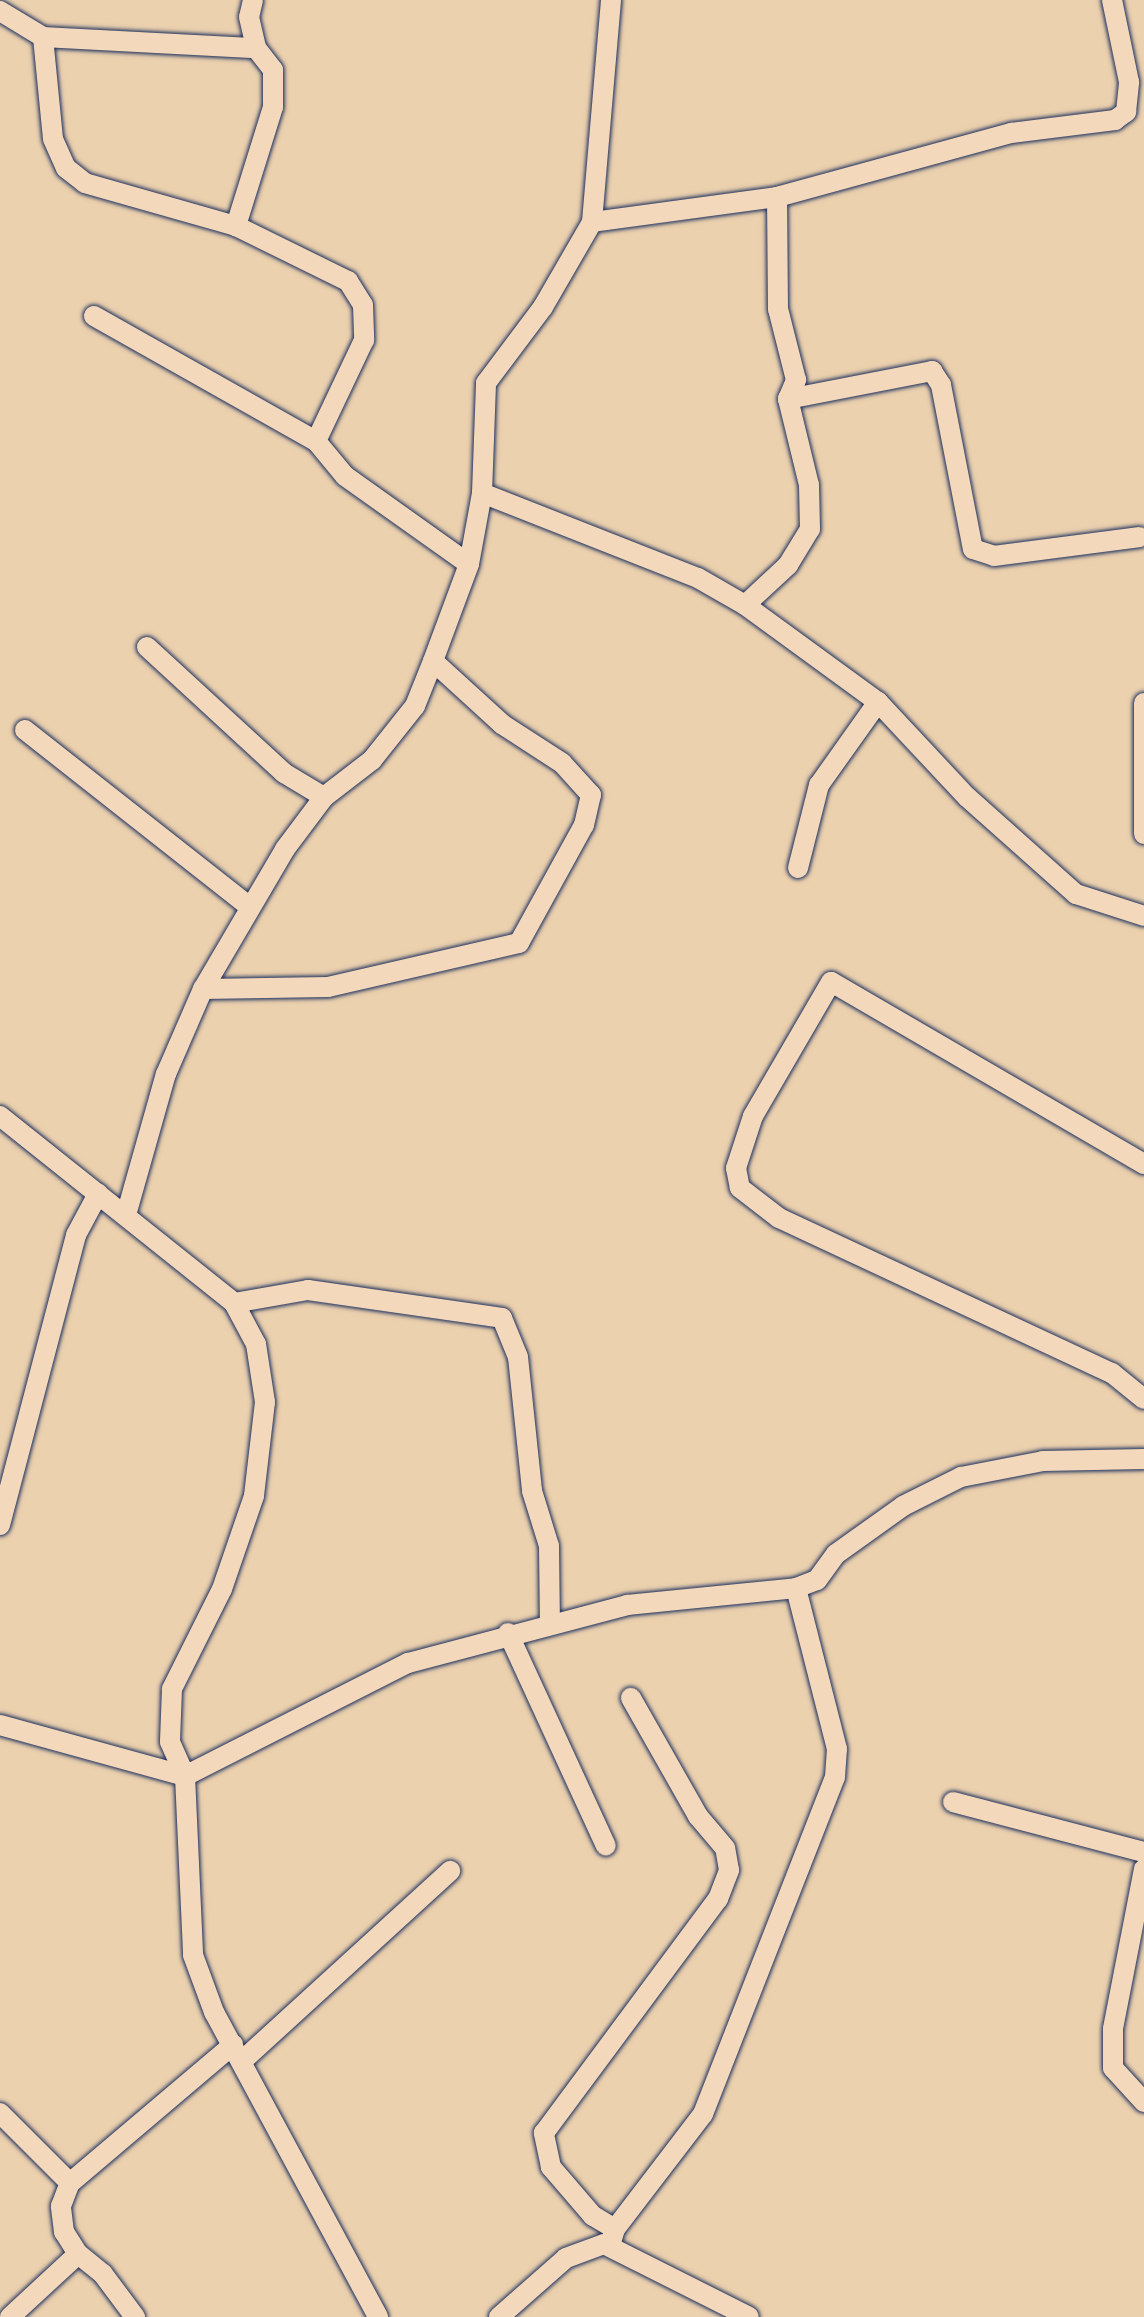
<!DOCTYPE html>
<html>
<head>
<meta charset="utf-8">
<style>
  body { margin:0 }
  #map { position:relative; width:1144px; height:2317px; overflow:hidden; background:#ecd1ae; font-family:Itim,sans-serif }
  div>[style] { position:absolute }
  .roads { filter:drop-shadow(0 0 2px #1b2f5e) drop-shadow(0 0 2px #1b2f5e) }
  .minor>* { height:20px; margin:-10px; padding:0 10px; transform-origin:10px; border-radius:10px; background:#f4d8bb }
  span { translate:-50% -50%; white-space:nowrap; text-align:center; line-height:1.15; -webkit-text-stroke:7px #f4d8bb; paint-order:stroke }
</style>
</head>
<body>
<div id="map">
  <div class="roads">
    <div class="minor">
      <i style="left:253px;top:0;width:17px;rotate:103deg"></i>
      <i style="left:249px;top:17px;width:32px;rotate:77deg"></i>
      <i style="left:256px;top:48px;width:28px;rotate:52deg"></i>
      <i style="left:273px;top:70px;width:37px;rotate:90deg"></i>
      <i style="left:273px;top:107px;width:125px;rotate:107.3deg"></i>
      <i style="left:236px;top:226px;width:125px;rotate:26.2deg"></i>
      <i style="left:348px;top:281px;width:28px;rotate:58deg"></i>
      <i style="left:363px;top:305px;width:35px;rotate:88deg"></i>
      <i style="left:364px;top:340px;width:112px;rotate:115.4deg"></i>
      <i style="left:316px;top:441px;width:45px;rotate:50.4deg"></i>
      <i style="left:345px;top:476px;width:152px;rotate:35.4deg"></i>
      <i style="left:0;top:11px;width:50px;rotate:31.2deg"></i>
      <i style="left:43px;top:37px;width:102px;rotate:84.4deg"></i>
      <i style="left:53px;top:139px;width:32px;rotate:66deg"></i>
      <i style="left:66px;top:168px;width:24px;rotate:38deg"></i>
      <i style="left:85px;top:183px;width:157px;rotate:15.9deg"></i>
      <i style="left:43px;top:37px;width:213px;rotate:3deg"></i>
      <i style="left:592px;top:222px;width:187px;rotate:-7.7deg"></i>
      <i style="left:777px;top:197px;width:243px;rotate:-15.3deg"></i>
      <i style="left:1011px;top:133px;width:105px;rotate:-7.1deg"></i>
      <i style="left:1115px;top:120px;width:14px;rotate:-36deg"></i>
      <i style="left:1126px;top:112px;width:30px;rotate:-84deg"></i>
      <i style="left:1129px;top:82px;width:84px;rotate:-101.7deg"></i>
      <i style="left:94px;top:316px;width:255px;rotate:29.4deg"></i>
      <i style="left:788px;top:399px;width:147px;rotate:-11deg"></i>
      <i style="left:932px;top:371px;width:17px;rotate:57deg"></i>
      <i style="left:941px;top:385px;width:167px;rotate:79deg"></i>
      <i style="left:973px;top:549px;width:22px;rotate:18deg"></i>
      <i style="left:994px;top:556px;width:147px;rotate:-7.4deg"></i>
      <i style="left:482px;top:493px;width:232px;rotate:21.5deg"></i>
      <i style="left:698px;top:578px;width:54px;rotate:29.9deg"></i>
      <i style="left:745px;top:605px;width:165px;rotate:36.1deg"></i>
      <i style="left:878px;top:702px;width:130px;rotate:46.9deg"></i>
      <i style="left:967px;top:797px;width:146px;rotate:41.7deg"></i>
      <i style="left:1076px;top:894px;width:71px;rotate:17.9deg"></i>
      <i style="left:745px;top:605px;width:59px;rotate:-42.9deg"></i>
      <i style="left:788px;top:565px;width:42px;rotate:-58.6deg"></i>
      <i style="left:810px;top:529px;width:44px;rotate:-91.3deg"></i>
      <i style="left:809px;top:485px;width:89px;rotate:-103.7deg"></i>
      <i style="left:788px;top:399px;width:21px;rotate:-67deg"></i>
      <i style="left:796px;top:380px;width:73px;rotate:-104.2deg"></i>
      <i style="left:778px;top:309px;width:112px;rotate:-90.5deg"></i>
      <i style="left:147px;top:647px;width:186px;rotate:42.6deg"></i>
      <i style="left:284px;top:773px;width:47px;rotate:31deg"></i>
      <i style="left:1144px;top:703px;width:131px;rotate:90deg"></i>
      <i style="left:25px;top:730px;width:286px;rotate:38.2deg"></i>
      <i style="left:798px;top:868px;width:86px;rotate:-75.8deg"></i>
      <i style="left:819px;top:785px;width:102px;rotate:-54.6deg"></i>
      <i style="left:203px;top:989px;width:125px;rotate:-0.9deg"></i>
      <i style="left:328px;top:987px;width:196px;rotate:-13deg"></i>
      <i style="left:519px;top:943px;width:135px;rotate:-61.2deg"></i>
      <i style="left:584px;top:825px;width:31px;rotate:-77deg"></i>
      <i style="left:591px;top:795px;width:43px;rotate:-132.2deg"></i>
      <i style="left:562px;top:763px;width:72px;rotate:-147deg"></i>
      <i style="left:502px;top:724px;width:93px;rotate:-137.6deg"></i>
      <i style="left:0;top:1116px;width:300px;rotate:38.6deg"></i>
      <i style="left:234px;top:1303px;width:47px;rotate:61.8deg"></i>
      <i style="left:256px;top:1344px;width:59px;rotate:81.2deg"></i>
      <i style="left:265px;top:1402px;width:95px;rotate:96.7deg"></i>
      <i style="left:254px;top:1496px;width:98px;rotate:109deg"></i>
      <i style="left:222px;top:1589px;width:112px;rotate:116.6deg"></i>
      <i style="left:172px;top:1689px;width:53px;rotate:92.2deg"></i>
      <i style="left:170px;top:1742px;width:37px;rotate:66deg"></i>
      <i style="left:185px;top:1776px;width:179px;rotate:87.4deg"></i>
      <i style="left:193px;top:1955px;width:61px;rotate:69.8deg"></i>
      <i style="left:214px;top:2012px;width:346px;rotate:61.7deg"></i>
      <i style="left:1144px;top:1164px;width:362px;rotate:-149.8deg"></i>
      <i style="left:831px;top:982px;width:155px;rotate:120.2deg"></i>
      <i style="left:753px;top:1116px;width:55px;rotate:108.1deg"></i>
      <i style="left:736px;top:1168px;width:20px;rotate:79deg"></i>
      <i style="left:740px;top:1188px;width:49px;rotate:37.6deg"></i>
      <i style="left:779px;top:1218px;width:367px;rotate:25deg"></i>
      <i style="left:1112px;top:1373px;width:41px;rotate:39.1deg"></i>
      <i style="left:126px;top:1215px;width:147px;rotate:-74.2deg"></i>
      <i style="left:166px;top:1074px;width:93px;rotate:-66.5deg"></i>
      <i style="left:203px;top:989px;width:162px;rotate:-59.6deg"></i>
      <i style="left:285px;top:849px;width:65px;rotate:-53.1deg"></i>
      <i style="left:324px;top:797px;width:61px;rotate:-37.6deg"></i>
      <i style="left:372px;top:760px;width:69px;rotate:-51.5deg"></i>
      <i style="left:415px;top:706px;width:48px;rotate:-68.2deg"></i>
      <i style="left:433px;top:661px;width:103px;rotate:-69.6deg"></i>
      <i style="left:469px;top:564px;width:72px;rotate:-79.6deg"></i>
      <i style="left:482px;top:493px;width:110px;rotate:-87.9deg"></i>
      <i style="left:486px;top:383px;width:95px;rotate:-53.1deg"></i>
      <i style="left:543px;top:307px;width:98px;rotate:-60deg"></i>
      <i style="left:592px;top:222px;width:223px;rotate:-85.1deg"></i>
      <i style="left:234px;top:1303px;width:75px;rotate:-10deg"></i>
      <i style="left:308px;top:1290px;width:196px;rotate:8.2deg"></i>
      <i style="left:502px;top:1318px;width:42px;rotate:67.7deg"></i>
      <i style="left:518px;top:1357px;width:135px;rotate:84deg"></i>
      <i style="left:532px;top:1491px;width:58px;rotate:72.8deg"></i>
      <i style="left:549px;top:1546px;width:77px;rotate:89.3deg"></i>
      <i style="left:0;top:1525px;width:300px;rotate:-75.3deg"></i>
      <i style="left:76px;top:1235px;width:47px;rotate:-61.8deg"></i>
      <i style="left:508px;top:1633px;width:234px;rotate:65.3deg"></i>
      <i style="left:0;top:1725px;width:192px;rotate:15.4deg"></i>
      <i style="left:185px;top:1776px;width:250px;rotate:-26.9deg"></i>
      <i style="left:408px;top:1663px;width:227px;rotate:-14.8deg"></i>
      <i style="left:627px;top:1605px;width:170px;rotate:-5.7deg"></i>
      <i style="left:796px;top:1588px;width:22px;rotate:-21deg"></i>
      <i style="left:817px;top:1580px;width:32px;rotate:-54deg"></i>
      <i style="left:836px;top:1554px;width:82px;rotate:-35.6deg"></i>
      <i style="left:903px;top:1506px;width:65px;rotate:-26.6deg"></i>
      <i style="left:961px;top:1477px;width:84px;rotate:-11deg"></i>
      <i style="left:1043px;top:1461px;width:101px;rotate:-1.1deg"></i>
      <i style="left:953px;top:1802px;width:197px;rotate:14.7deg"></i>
      <i style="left:1144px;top:1869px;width:163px;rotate:101deg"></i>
      <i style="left:1113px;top:2029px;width:39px;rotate:90deg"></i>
      <i style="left:1113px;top:2068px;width:46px;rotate:47.6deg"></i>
      <i style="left:242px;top:2061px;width:282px;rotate:-42.4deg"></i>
      <i style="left:0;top:2113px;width:99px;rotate:45deg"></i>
      <i style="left:615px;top:2229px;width:26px;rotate:-149deg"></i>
      <i style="left:593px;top:2216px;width:65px;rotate:-130.6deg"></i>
      <i style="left:551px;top:2167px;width:35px;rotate:-102deg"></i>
      <i style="left:544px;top:2133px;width:292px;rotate:-53.4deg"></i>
      <i style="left:718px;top:1899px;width:31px;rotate:-69deg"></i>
      <i style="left:729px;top:1870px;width:22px;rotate:-100deg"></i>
      <i style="left:725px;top:1848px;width:42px;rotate:-130.2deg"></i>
      <i style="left:698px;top:1816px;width:136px;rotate:-119.6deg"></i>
      <i style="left:610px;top:2246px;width:18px;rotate:-74deg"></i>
      <i style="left:615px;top:2229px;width:145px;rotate:-52.6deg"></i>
      <i style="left:703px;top:2114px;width:362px;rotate:-68.6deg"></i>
      <i style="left:835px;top:1777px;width:28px;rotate:-86deg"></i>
      <i style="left:837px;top:1749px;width:166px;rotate:-104.3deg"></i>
      <i style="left:10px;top:2317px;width:93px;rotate:-42.8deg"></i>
      <i style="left:135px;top:2317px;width:54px;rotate:-126.7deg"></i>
      <i style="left:103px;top:2274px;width:32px;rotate:-141deg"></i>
      <i style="left:78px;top:2254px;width:26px;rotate:-122deg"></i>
      <i style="left:64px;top:2232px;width:26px;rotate:-97deg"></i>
      <i style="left:61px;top:2206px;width:25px;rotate:-69deg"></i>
      <i style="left:70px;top:2183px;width:214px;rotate:-40.3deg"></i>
      <i style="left:499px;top:2317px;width:89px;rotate:-41.4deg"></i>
      <i style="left:566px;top:2258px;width:40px;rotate:-20.2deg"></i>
      <i style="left:604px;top:2244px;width:162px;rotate:26.7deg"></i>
    </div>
  </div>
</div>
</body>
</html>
